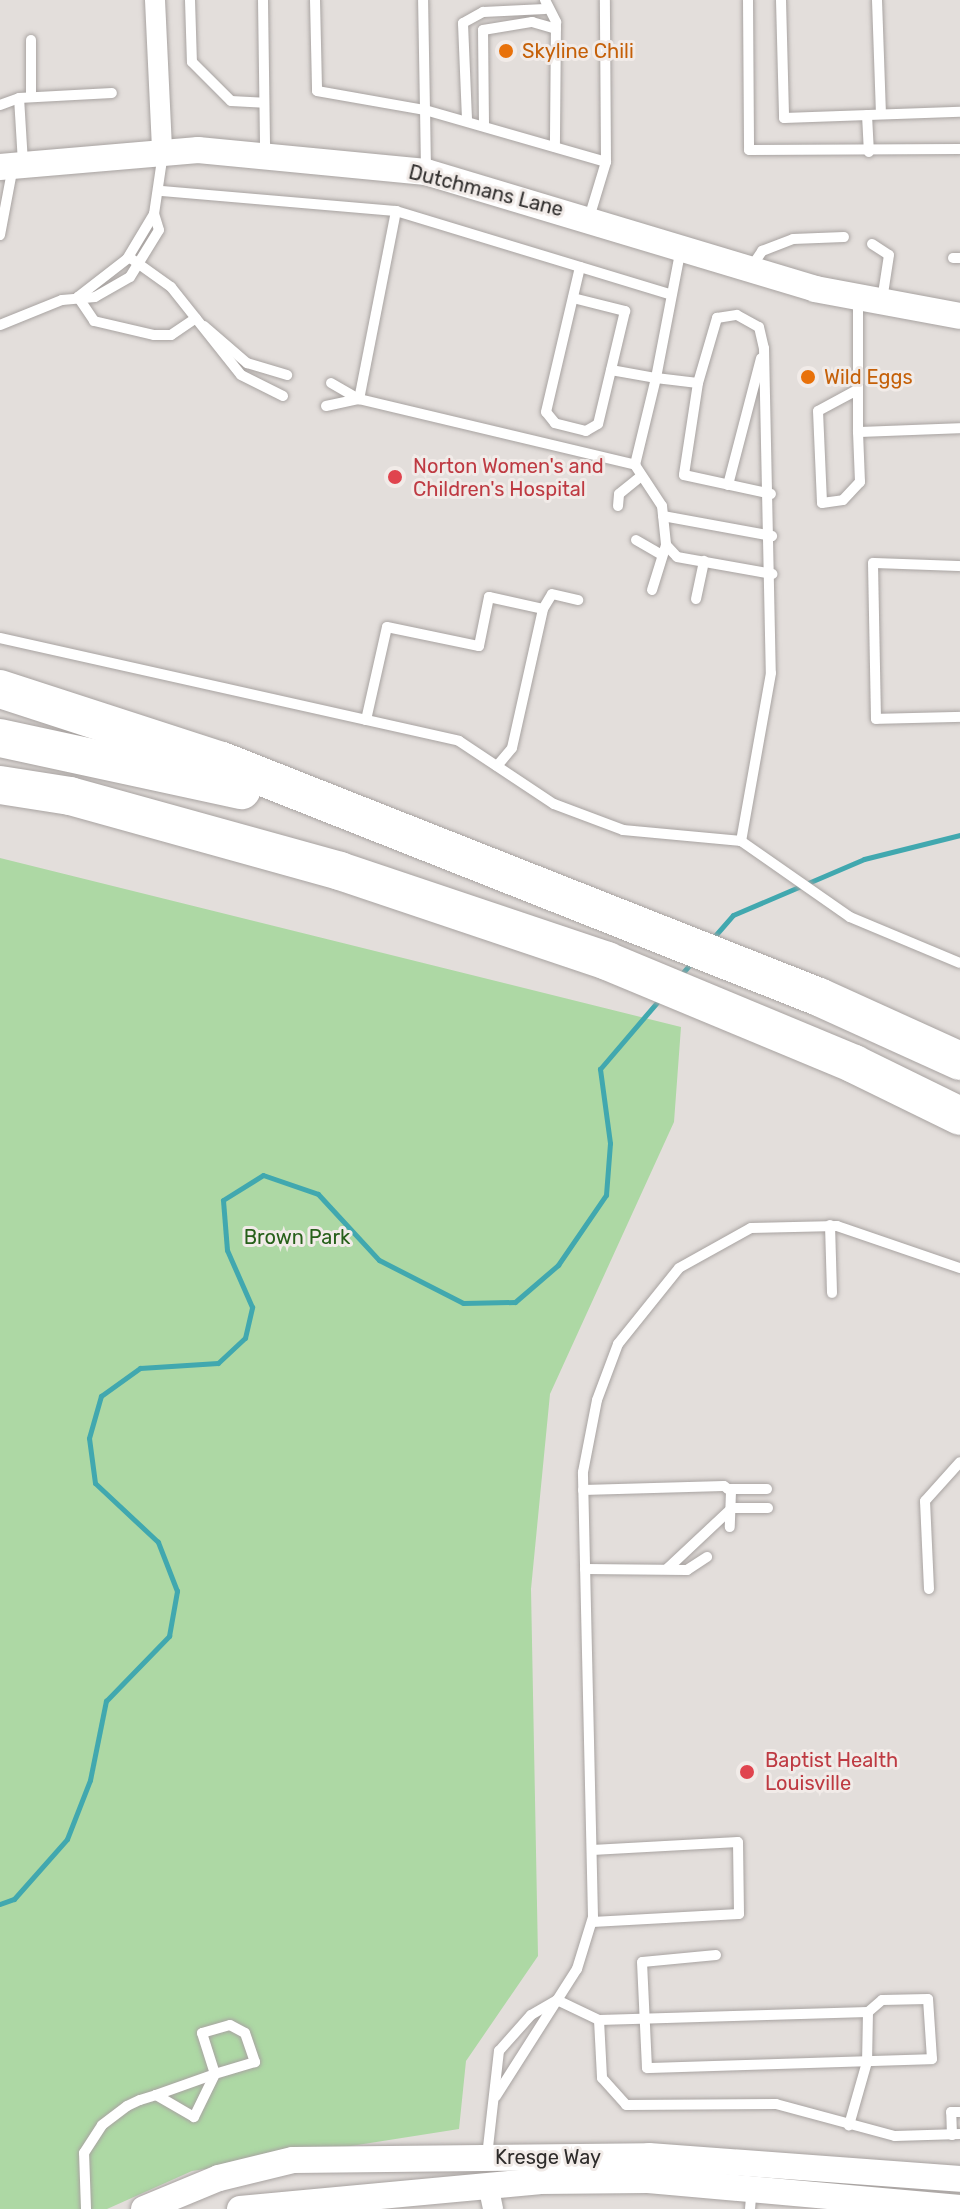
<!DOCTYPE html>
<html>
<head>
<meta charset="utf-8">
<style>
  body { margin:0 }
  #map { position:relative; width:960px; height:2209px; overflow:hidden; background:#e3dedb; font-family:Rubik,sans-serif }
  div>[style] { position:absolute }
  .green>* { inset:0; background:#add8a4 }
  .stream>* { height:5px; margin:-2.5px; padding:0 2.5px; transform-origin:2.5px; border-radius:2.5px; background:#41a8af }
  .roads { filter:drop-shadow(0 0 2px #a8a3a1) drop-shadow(0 0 2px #a8a3a1) }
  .service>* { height:10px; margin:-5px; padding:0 5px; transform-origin:5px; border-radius:5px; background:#fff }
  .minor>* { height:20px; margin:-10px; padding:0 10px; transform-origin:10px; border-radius:10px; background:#fff }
  .tertiary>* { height:26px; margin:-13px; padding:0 13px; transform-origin:13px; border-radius:13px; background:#fff }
  .motorway>* { height:38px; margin:-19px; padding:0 19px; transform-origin:19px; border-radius:19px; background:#fff }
  .dots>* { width:22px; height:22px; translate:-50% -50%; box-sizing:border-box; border:4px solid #f1ebe8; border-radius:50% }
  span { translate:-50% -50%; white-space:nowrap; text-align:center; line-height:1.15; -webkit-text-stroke:6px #f1ebe8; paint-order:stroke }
  .food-label { font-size:20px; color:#c56008 }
  .left { translate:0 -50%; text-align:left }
  .street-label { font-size:20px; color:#2e2c2b }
  .health-label { font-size:20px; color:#be3a42 }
  .park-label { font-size:20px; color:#27601a }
</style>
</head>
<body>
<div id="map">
  <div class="green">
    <i style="clip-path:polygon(0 858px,681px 1027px,674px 1122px,550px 1394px,531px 1589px,538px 1956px,466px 2061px,459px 2129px,192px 2171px,107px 2209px,0 2209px)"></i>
  </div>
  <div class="stream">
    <i style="left:713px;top:938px;width:30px;rotate:-49deg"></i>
    <i style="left:733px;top:915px;width:142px;rotate:-23.1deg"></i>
    <i style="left:864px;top:859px;width:99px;rotate:-14deg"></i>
    <i style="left:679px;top:977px;width:21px;rotate:-49deg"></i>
    <i style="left:0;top:1904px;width:15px;rotate:-20deg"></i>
    <i style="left:14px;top:1899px;width:80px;rotate:-48.5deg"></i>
    <i style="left:67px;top:1839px;width:63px;rotate:-68.7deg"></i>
    <i style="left:90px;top:1780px;width:81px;rotate:-78.6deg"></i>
    <i style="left:106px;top:1701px;width:91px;rotate:-45.9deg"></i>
    <i style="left:169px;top:1636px;width:46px;rotate:-79.9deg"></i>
    <i style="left:177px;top:1591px;width:53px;rotate:-111.2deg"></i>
    <i style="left:158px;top:1542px;width:86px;rotate:-136.9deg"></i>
    <i style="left:95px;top:1483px;width:45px;rotate:-97.6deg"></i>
    <i style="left:89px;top:1438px;width:44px;rotate:-74.1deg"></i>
    <i style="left:101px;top:1396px;width:48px;rotate:-35.7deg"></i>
    <i style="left:140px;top:1368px;width:78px;rotate:-3.7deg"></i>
    <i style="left:218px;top:1363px;width:37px;rotate:-43deg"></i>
    <i style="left:245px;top:1338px;width:32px;rotate:-77deg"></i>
    <i style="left:252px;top:1307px;width:62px;rotate:-113.7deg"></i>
    <i style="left:227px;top:1250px;width:50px;rotate:-94.6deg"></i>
    <i style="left:223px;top:1200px;width:47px;rotate:-32deg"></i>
    <i style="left:263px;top:1175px;width:58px;rotate:19.1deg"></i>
    <i style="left:318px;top:1194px;width:90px;rotate:47.3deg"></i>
    <i style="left:379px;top:1260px;width:94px;rotate:27.1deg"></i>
    <i style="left:463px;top:1303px;width:52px;rotate:-1.1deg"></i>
    <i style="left:515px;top:1302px;width:57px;rotate:-40.7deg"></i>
    <i style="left:558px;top:1265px;width:85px;rotate:-55.6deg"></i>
    <i style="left:606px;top:1195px;width:52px;rotate:-85.6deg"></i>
    <i style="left:610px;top:1143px;width:75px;rotate:-97.7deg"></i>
    <i style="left:600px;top:1069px;width:91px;rotate:-49.5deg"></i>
  </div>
  <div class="roads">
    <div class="service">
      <i style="left:190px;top:0;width:62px;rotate:88.2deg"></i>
      <i style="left:192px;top:62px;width:55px;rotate:45deg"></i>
      <i style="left:231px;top:101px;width:33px;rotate:3deg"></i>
      <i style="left:263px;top:0;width:152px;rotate:89.2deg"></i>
      <i style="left:315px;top:0;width:91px;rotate:88.7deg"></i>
      <i style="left:317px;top:91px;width:110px;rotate:10deg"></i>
      <i style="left:425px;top:110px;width:110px;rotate:-91deg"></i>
      <i style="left:545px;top:0;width:25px;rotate:63deg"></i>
      <i style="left:556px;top:22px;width:125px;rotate:90.5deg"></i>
      <i style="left:748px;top:0;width:150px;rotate:89.6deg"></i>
      <i style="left:749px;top:150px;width:211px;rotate:-0.3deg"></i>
      <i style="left:781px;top:0;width:118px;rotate:88.5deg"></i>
      <i style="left:784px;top:118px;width:176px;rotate:-2deg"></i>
      <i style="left:877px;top:0;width:114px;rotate:88deg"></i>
      <i style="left:31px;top:97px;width:57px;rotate:-90deg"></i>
      <i style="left:0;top:105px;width:20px;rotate:-20deg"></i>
      <i style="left:867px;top:115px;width:37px;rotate:87deg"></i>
      <i style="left:467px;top:119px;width:96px;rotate:-92.4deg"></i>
      <i style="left:463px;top:23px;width:23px;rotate:-29deg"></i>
      <i style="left:483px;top:12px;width:62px;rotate:-2.8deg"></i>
      <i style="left:484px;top:124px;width:94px;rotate:-90.6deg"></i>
      <i style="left:483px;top:30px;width:50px;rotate:-9.3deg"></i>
      <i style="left:532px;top:22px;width:25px;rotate:16deg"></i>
      <i style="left:23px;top:163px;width:65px;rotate:-93.5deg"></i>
      <i style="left:19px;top:98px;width:93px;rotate:-3.1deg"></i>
      <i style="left:426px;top:171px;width:61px;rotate:-90.9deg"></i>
      <i style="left:425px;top:110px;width:188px;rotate:16deg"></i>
      <i style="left:161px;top:191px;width:236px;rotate:4.9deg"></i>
      <i style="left:396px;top:211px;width:285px;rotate:16.9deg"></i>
      <i style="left:396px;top:211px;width:192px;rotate:101.1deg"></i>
      <i style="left:359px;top:399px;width:284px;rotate:13.4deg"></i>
      <i style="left:635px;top:465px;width:49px;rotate:56.6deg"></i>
      <i style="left:662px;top:506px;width:39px;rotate:84deg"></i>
      <i style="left:666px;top:545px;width:16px;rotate:47deg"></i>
      <i style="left:677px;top:557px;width:97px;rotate:10.1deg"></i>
      <i style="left:589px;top:218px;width:59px;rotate:-73.1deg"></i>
      <i style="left:606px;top:162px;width:162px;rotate:-90.4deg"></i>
      <i style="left:0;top:235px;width:70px;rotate:-79.3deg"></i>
      <i style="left:872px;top:244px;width:20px;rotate:33deg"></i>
      <i style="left:889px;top:255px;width:46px;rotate:98.8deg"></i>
      <i style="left:681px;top:248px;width:132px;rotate:100.9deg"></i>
      <i style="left:656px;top:378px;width:42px;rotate:6.8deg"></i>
      <i style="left:698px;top:383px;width:68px;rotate:-73.7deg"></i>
      <i style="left:717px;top:318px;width:20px;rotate:-9deg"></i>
      <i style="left:737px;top:315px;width:25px;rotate:29deg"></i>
      <i style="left:759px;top:327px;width:22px;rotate:77deg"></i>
      <i style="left:764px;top:348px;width:325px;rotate:88.8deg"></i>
      <i style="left:771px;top:673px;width:171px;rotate:100.1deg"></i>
      <i style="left:129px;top:257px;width:52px;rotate:35.5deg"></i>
      <i style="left:171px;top:287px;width:112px;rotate:51.5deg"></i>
      <i style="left:241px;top:375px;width:47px;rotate:26.6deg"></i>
      <i style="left:953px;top:258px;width:7px"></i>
      <i style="left:750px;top:269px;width:22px;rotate:-56deg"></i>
      <i style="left:762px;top:251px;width:33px;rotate:-21deg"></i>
      <i style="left:793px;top:239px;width:51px;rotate:-2.2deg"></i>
      <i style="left:78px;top:297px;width:62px;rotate:-37.8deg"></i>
      <i style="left:127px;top:259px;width:52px;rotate:-59deg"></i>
      <i style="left:154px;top:214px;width:62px;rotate:-81.6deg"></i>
      <i style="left:78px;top:297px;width:29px;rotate:56deg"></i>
      <i style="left:94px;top:321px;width:62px;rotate:13.1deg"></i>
      <i style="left:154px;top:335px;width:17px"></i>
      <i style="left:171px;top:335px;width:30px;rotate:-34deg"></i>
      <i style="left:573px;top:298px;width:54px;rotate:14deg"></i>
      <i style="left:625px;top:311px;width:116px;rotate:103.4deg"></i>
      <i style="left:598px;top:424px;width:14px;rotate:150deg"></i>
      <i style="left:586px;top:431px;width:32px;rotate:-166deg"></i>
      <i style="left:555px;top:423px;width:14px;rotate:-129deg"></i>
      <i style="left:546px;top:412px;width:149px;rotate:-76.8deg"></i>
      <i style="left:858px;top:298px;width:134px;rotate:90deg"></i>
      <i style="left:858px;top:432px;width:102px;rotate:-2.2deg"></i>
      <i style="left:0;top:325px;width:67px;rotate:-22deg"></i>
      <i style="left:62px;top:300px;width:33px;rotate:-5deg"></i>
      <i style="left:95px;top:297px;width:40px;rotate:-29.7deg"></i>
      <i style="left:130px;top:277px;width:55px;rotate:-58.3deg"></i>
      <i style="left:159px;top:230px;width:17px;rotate:-107deg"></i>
      <i style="left:204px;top:326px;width:57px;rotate:40.7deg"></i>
      <i style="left:247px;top:363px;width:42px;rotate:16.7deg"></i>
      <i style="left:611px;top:370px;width:46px;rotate:10.1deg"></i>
      <i style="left:656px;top:378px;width:89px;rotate:103.6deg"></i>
      <i style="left:331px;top:383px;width:32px;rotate:30deg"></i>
      <i style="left:698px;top:383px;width:93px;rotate:98.7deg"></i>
      <i style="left:684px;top:475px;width:89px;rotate:12.3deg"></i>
      <i style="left:857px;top:390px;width:44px;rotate:151.7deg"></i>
      <i style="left:818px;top:411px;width:92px;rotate:87.5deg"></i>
      <i style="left:822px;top:503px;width:21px;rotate:-8deg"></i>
      <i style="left:843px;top:500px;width:25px;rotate:-47deg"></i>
      <i style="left:860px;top:482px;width:50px;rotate:-92.3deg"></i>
      <i style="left:326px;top:406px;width:34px;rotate:-12deg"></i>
      <i style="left:728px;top:485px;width:131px;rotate:-75.4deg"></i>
      <i style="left:618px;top:506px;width:12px;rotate:-85deg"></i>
      <i style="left:619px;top:494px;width:26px;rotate:-39deg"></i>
      <i style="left:663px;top:516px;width:111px;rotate:10.4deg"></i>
      <i style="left:636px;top:540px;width:30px;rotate:30deg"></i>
      <i style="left:960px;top:566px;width:87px;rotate:-178deg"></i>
      <i style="left:873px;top:563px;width:156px;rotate:88.9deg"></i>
      <i style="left:876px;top:719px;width:84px;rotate:-1.4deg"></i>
      <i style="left:652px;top:590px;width:47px;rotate:-72.7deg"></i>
      <i style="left:696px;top:599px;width:39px;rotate:-78deg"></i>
      <i style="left:0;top:638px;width:470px;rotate:12.6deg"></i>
      <i style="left:459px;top:741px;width:114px;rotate:33.6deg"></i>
      <i style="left:554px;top:804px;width:74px;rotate:20.6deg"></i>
      <i style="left:623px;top:830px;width:119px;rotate:5.3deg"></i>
      <i style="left:741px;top:841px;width:133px;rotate:34.9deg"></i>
      <i style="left:850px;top:917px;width:119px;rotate:22.7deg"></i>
      <i style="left:366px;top:720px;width:95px;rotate:-77.3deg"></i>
      <i style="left:387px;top:627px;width:94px;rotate:11.7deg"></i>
      <i style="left:479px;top:646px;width:50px;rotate:-78.5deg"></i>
      <i style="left:489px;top:597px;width:55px;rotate:12.5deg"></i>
      <i style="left:497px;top:766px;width:23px;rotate:-50deg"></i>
      <i style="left:512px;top:748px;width:142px;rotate:-77.4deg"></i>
      <i style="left:543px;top:609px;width:17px;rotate:-59deg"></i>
      <i style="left:552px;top:594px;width:27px;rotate:13deg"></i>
      <i style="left:830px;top:1225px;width:68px;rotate:88.3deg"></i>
      <i style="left:728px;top:1489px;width:39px"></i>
      <i style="left:583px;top:1490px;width:141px;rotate:-1.6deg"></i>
      <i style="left:724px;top:1486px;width:9px;rotate:36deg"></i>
      <i style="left:731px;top:1491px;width:36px;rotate:92deg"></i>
      <i style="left:585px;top:1569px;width:102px;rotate:0.6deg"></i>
      <i style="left:687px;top:1570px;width:24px;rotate:-33deg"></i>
      <i style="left:667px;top:1569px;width:89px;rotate:-43.2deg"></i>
      <i style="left:732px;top:1508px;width:36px"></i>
      <i style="left:929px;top:1589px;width:88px;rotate:-92.6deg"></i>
      <i style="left:925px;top:1501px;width:52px;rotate:-48.1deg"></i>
      <i style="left:592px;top:1850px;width:146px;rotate:-3.1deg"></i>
      <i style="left:738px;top:1842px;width:72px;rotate:89.2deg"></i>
      <i style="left:739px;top:1914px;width:147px;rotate:176.9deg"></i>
      <i style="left:716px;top:1955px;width:74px;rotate:174.6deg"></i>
      <i style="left:642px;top:1962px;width:106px;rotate:87.3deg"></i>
      <i style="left:647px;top:2068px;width:285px;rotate:-1.8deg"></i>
      <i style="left:932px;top:2059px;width:60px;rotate:-93.8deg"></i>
      <i style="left:928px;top:1999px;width:46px;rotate:178.8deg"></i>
      <i style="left:882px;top:2000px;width:18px;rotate:139deg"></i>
      <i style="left:557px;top:2000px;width:47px;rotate:25.5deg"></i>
      <i style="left:599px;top:2020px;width:58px;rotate:87deg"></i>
      <i style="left:602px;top:2078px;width:36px;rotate:48deg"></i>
      <i style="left:626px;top:2105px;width:150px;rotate:-0.4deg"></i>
      <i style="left:776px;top:2104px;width:123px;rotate:15.1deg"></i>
      <i style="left:895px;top:2136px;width:65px;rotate:-1.8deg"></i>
      <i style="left:599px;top:2020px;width:269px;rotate:-1.7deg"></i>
      <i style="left:868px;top:2012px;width:50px;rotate:91.1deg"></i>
      <i style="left:867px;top:2062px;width:66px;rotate:105.9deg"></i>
      <i style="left:230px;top:2025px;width:17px;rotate:28deg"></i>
      <i style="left:245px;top:2033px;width:31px;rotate:71deg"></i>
      <i style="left:255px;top:2062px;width:42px;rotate:163.3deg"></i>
      <i style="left:215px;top:2074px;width:43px;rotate:-107.6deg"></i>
      <i style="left:202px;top:2033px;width:29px;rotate:-16deg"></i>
      <i style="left:496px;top:2096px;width:151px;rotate:-57.5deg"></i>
      <i style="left:577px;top:1969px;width:54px;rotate:-72.9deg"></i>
      <i style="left:593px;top:1917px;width:445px;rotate:-91.3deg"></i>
      <i style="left:583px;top:1472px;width:73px;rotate:-79deg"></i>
      <i style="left:597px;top:1400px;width:60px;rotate:-69.4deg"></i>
      <i style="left:618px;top:1344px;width:97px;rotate:-51.2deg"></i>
      <i style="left:679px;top:1268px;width:82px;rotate:-29.1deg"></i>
      <i style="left:751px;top:1228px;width:86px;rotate:-1.3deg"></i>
      <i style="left:837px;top:1226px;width:130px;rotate:18.9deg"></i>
      <i style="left:952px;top:2135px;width:23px;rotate:-92deg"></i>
      <i style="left:951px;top:2112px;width:9px"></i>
      <i style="left:487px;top:2156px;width:106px;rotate:-83.5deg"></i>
      <i style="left:499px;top:2051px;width:48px;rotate:-48.4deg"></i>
      <i style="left:531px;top:2015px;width:28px;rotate:-30deg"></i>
      <i style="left:86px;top:2209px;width:56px;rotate:-92deg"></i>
      <i style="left:84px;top:2153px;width:33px;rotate:-57deg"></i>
      <i style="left:102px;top:2125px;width:31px;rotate:-37deg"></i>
      <i style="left:127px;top:2106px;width:14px;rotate:-25deg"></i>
      <i style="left:140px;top:2100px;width:17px;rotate:-17deg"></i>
      <i style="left:156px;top:2095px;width:63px;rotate:-19.6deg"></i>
      <i style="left:215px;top:2074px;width:48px;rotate:116deg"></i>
      <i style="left:194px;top:2117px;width:44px;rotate:-149.9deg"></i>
      <i style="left:750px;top:2209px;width:21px;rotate:-85deg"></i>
    </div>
    <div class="minor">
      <i style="left:155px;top:0;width:149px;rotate:87.3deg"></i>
      <i style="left:488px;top:2185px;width:25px;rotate:78deg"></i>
    </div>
    <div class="tertiary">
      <i style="left:0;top:167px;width:199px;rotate:-4.9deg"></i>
      <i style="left:198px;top:150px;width:229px;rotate:5.5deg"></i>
      <i style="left:426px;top:172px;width:406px;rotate:16.7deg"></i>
      <i style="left:815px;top:289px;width:147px;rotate:10.5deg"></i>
      <i style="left:144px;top:2209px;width:81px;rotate:-22.5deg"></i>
      <i style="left:219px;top:2178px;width:76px;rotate:-13.7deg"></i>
      <i style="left:293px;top:2160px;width:356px;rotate:-0.6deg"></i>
      <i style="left:649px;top:2156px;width:312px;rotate:4.2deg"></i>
      <i style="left:240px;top:2209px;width:300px;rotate:-5.3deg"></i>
      <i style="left:539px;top:2181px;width:109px;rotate:-0.5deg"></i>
      <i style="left:648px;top:2180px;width:313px;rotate:5.1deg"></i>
    </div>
    <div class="motorway">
      <i style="left:0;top:689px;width:233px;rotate:18deg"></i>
      <i style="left:222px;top:761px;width:642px;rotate:21.57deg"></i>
      <i style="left:819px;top:997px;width:155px;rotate:24.4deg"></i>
      <i style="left:0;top:738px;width:247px;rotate:12.2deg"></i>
      <i style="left:0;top:785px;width:71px;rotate:8.9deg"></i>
      <i style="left:70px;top:796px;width:280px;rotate:15.5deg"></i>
      <i style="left:340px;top:871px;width:282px;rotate:18.6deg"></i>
      <i style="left:607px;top:961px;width:268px;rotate:22.6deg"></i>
      <i style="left:854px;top:1064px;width:118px;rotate:26.1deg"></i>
    </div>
  </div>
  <div class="dots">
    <i style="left:506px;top:51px;background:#e8710a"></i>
    <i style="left:808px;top:377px;background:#e8710a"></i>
    <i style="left:395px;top:477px;background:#e0444e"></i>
    <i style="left:747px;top:1772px;background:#e0444e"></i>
  </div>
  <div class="food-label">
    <span class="left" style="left:522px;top:51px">Skyline Chili</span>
    <span class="left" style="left:824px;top:377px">Wild Eggs</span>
  </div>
  <div class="street-label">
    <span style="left:486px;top:191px;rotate:14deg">Dutchmans Lane</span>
    <span style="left:548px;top:2157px">Kresge Way</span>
  </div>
  <div class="health-label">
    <span class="left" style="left:413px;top:478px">Norton Women's and<br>Children's Hospital</span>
    <span class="left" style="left:765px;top:1772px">Baptist Health<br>Louisville</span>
  </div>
  <div class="park-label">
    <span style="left:297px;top:1237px">Brown Park</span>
  </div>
</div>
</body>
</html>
